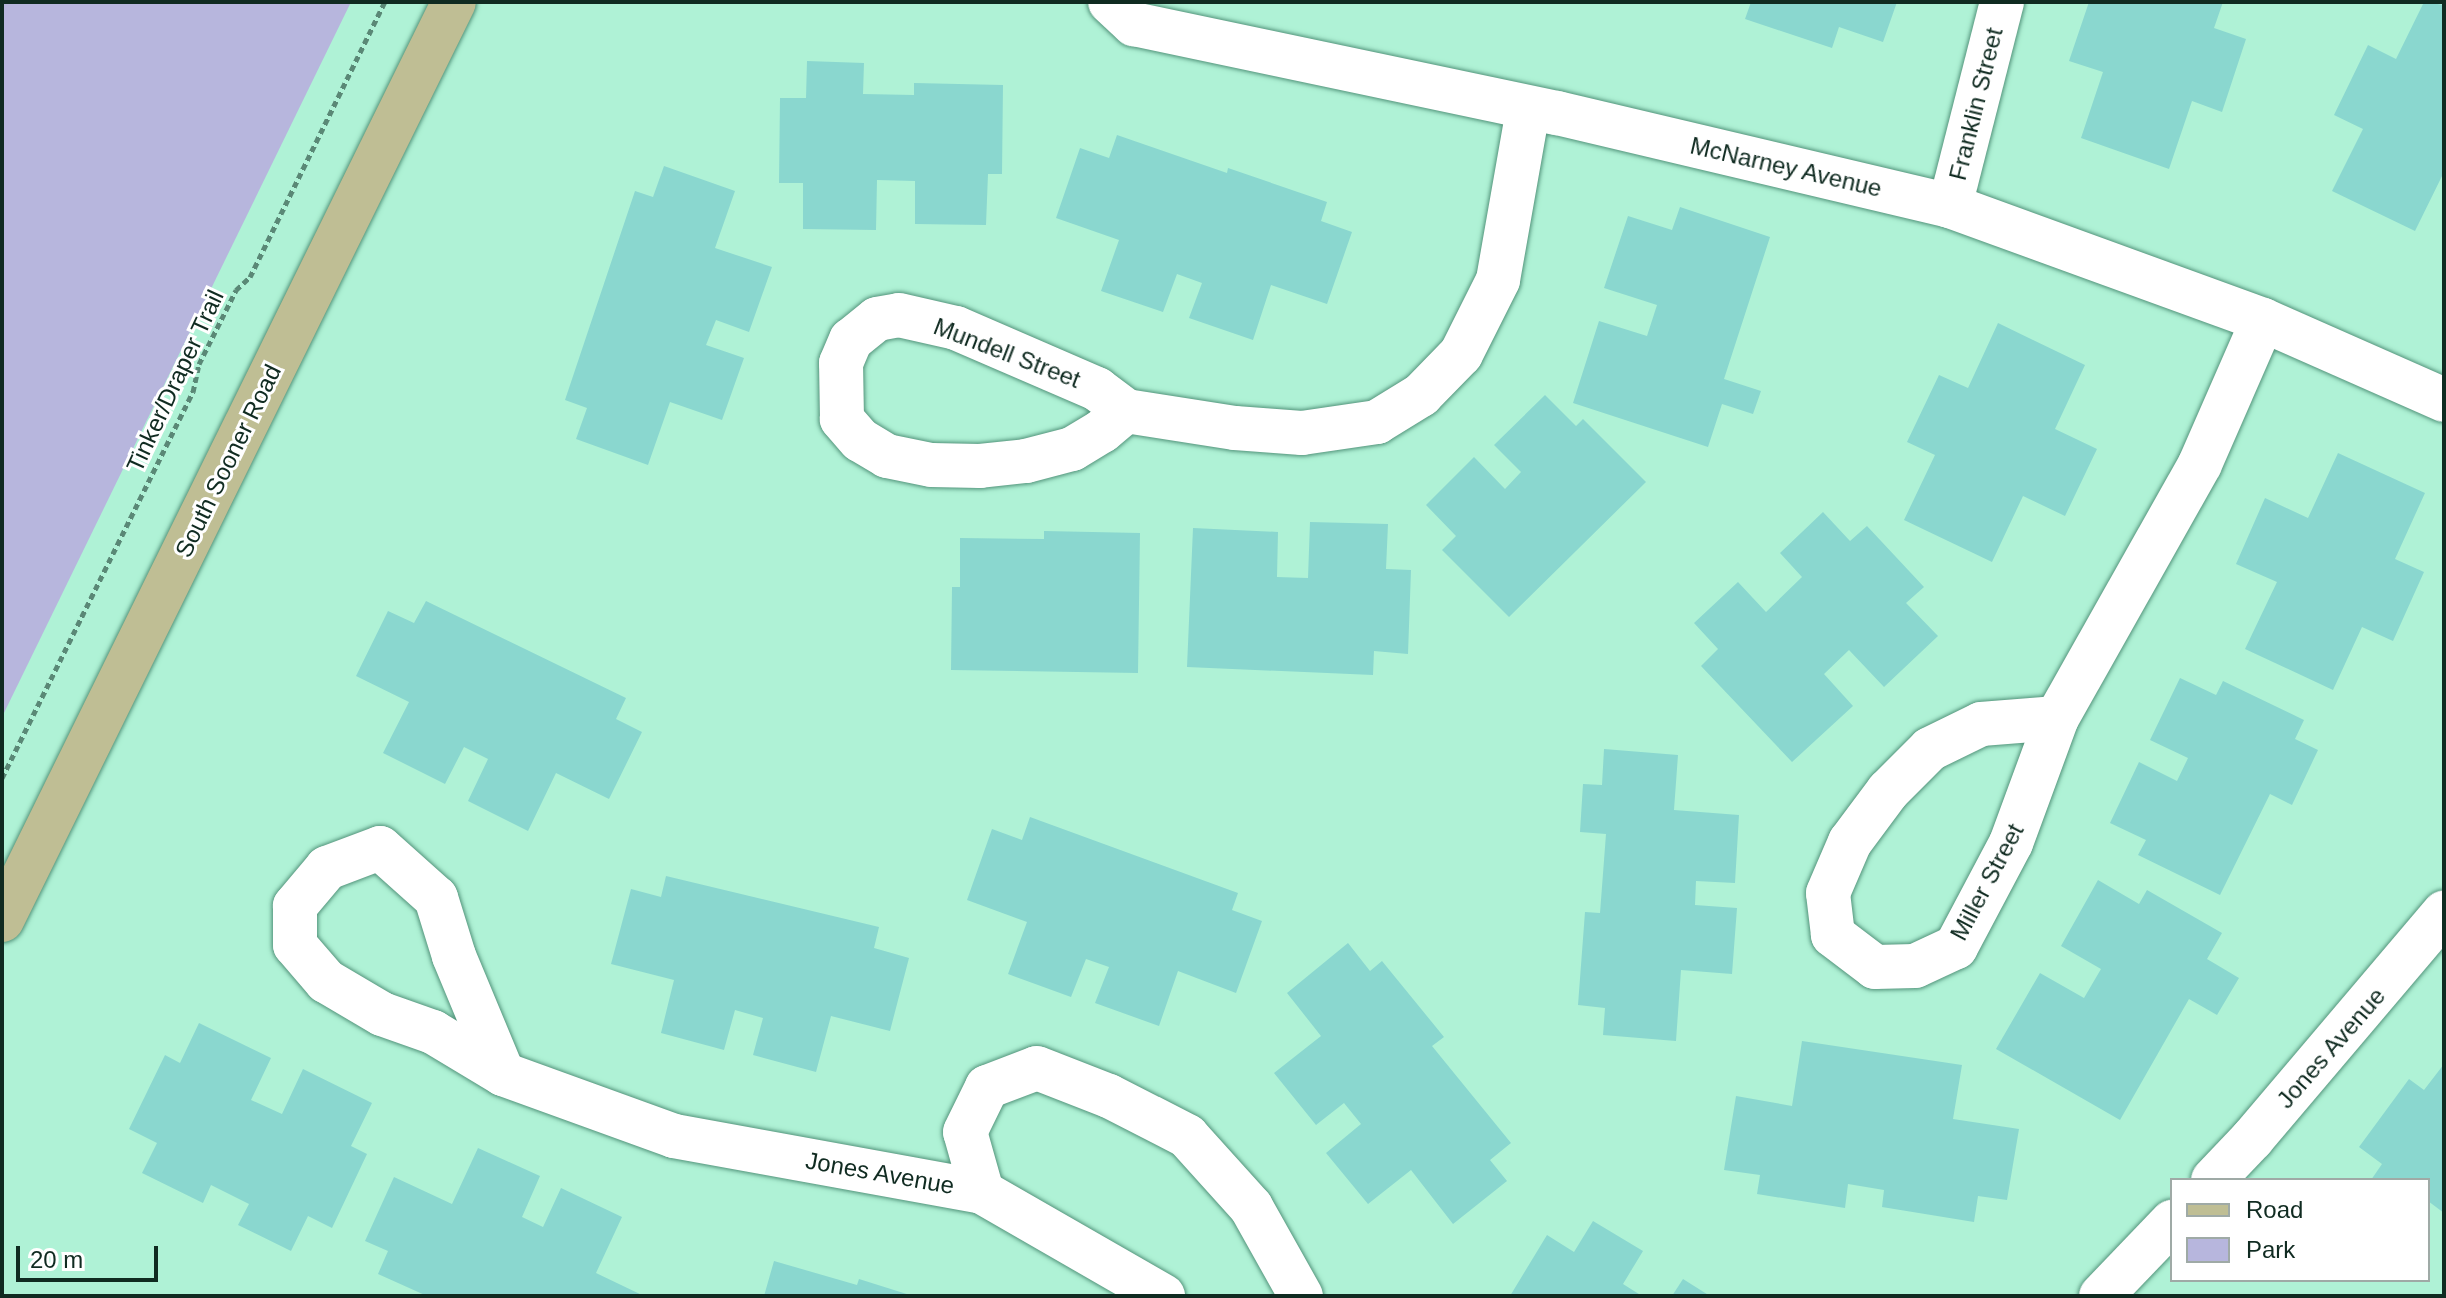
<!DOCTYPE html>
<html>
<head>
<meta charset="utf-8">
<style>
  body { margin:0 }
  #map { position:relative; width:2446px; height:1298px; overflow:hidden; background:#aff2d6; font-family:Arial,sans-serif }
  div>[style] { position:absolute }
  .green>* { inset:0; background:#b7b6dd }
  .building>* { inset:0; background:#8ad7cf }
  .path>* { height:5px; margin-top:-2.5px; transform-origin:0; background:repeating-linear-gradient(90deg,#5a8876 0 6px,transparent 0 10px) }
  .roads { filter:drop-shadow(0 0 2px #53947b) drop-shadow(0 0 2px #53947b) }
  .minor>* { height:44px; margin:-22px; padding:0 22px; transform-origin:22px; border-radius:22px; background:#fff }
  .major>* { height:44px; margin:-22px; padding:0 22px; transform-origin:22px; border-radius:22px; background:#bfbe94 }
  span { translate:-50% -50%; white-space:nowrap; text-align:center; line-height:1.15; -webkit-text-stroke:6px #fff; paint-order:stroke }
  .street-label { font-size:24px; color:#102b21 }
  .frame { position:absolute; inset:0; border:4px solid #102b21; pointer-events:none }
  .legend { position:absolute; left:2170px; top:1178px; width:260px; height:104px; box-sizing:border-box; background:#fff; border:2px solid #9faaa6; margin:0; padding:10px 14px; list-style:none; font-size:24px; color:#102b21 }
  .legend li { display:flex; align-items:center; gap:16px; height:40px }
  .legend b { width:40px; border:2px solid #9faaa6 }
  .scale { position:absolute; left:16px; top:1246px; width:142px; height:36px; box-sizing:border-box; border:4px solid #102b21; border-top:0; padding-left:10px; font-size:24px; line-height:28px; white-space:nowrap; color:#102b21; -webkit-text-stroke:6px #fff; paint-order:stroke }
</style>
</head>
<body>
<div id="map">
  <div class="green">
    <i style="clip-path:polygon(2px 2px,351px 2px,2px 717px)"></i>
  </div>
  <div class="building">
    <i style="clip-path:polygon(1751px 2px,1897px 2px,1883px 42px,1839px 27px,1832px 48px,1745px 19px)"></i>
    <i style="clip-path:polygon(2089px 2px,2223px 2px,2214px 28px,2246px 39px,2222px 112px,2192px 101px,2169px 169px,2081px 138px,2103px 72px,2069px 61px)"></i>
    <i style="clip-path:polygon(2424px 2px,2444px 5px,2444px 172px,2415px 231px,2332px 191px,2363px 129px,2334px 115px,2368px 45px,2396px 59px)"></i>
    <i style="clip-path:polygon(807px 61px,864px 63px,863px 94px,914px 95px,914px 83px,1003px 85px,1002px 174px,988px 174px,986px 225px,915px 224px,915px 181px,877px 180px,876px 230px,803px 229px,803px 183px,779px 183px,780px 98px,806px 98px)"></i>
    <i style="clip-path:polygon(1117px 135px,1227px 173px,1228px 168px,1327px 202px,1321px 221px,1352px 232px,1327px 304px,1271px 285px,1253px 340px,1189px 318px,1202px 283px,1177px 274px,1163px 312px,1101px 291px,1119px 240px,1056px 218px,1080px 148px,1109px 158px)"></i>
    <i style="clip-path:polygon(664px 166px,735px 191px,715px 248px,772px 267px,749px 332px,716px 320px,706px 345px,744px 358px,722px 420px,670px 402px,648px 465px,576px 439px,587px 408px,565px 400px,635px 191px,653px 197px)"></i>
    <i style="clip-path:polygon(1680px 207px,1770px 237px,1724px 379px,1761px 391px,1753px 414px,1722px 404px,1708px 447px,1573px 403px,1599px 321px,1647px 336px,1657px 305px,1604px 288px,1628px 216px,1672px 230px)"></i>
    <i style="clip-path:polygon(1998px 323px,2085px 365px,2055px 429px,2097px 449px,2065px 516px,2023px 496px,1992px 562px,1904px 520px,1935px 455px,1907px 442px,1939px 375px,1968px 388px)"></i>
    <i style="clip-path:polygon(1545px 395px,1576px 426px,1583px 419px,1646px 482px,1509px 617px,1442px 550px,1456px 536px,1426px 505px,1474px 457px,1505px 489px,1521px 472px,1494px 445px)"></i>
    <i style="clip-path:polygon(2338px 453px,2425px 493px,2395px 559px,2424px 572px,2393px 641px,2362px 627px,2333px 690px,2245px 649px,2277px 582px,2236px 564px,2265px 498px,2308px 518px)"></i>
    <i style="clip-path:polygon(1823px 512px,1850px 541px,1867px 526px,1924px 587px,1906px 603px,1938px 636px,1884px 687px,1849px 650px,1824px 674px,1853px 706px,1792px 762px,1701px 666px,1718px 649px,1694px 623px,1738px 582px,1766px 612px,1802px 577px,1780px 553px)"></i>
    <i style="clip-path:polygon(1310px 522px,1388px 524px,1386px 569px,1411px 570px,1408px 654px,1374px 651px,1373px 675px,1187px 667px,1193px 528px,1278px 532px,1277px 577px,1308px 578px)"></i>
    <i style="clip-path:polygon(1044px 531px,1140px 533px,1138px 673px,951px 670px,952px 587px,960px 587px,960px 538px,1044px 539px)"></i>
    <i style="clip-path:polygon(426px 601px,626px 698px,616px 719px,642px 732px,609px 799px,556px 773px,528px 831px,468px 801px,488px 759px,464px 747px,445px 784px,383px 753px,409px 702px,356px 676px,388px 611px,414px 623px)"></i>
    <i style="clip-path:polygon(2180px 678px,2216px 695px,2223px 681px,2304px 720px,2295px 739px,2318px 750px,2292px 805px,2270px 794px,2220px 895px,2138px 855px,2146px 840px,2110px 823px,2139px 762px,2177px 781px,2188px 758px,2150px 740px)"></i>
    <i style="clip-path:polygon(1604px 749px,1678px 755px,1674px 810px,1739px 815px,1735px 883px,1696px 881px,1695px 905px,1737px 908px,1732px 974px,1681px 970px,1676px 1041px,1603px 1035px,1605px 1008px,1578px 1005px,1585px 912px,1600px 913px,1606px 834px,1580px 832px,1583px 784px,1602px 785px)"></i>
    <i style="clip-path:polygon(1030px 817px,1238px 893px,1232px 910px,1262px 921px,1236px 993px,1178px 971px,1159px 1026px,1095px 1003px,1109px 967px,1086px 959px,1071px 997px,1008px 974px,1027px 922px,967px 900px,992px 829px,1022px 840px)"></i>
    <i style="clip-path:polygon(666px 876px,879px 927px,874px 948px,909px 958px,890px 1031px,831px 1016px,816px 1072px,753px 1055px,763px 1018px,735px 1010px,724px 1050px,661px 1033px,674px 980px,611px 964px,631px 889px,661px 897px)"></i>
    <i style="clip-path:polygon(2098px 880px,2139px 904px,2147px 890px,2222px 933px,2207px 959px,2239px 978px,2217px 1015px,2189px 999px,2120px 1120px,1996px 1049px,2040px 973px,2084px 998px,2101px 969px,2061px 946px)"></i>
    <i style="clip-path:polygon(1348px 943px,1370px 971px,1382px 961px,1444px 1037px,1432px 1046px,1511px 1143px,1490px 1160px,1507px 1181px,1453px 1224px,1411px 1170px,1368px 1204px,1326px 1153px,1361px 1124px,1344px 1103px,1316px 1125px,1274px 1073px,1321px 1036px,1287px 993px)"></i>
    <i style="clip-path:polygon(199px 1023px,271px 1058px,251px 1100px,282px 1114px,303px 1069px,372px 1103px,351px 1146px,367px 1154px,332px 1228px,308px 1216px,291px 1251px,238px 1225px,249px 1204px,211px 1185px,203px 1203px,142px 1173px,157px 1143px,129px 1129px,165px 1055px,180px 1063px)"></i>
    <i style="clip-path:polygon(1802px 1041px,1962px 1065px,1953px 1119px,2019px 1129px,2007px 1200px,1978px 1196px,1974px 1222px,1882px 1207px,1884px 1190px,1848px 1184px,1845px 1208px,1757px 1194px,1760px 1175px,1724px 1170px,1736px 1096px,1792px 1106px)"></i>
    <i style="clip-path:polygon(2444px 1064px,2444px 1213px,2428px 1201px,2428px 1180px,2371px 1180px,2382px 1164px,2359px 1147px,2409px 1079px,2424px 1090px)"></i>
    <i style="clip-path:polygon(478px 1148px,540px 1176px,522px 1217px,543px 1227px,561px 1188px,622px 1217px,596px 1273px,644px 1296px,427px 1296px,378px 1274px,388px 1251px,365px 1241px,394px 1177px,452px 1204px)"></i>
    <i style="clip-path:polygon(1593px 1221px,1643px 1251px,1623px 1284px,1642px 1296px,1510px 1296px,1547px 1235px,1574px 1252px)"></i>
    <i style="clip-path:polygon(774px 1261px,857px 1285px,859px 1279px,913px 1296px,764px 1296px)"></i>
    <i style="clip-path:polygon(1683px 1279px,1710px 1296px,1672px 1296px)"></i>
  </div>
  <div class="path">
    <i style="left:2px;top:778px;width:431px;rotate:-63.7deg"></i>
    <i style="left:193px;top:392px;width:29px;rotate:-78deg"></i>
    <i style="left:199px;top:364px;width:83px;rotate:-63.4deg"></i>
    <i style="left:236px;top:290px;width:19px;rotate:-43deg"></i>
    <i style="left:250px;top:277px;width:306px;rotate:-63.9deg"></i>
  </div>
  <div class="roads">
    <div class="minor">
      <i style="left:1110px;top:2px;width:33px;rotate:43deg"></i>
      <i style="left:1134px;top:24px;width:432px;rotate:11.9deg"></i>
      <i style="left:1557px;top:113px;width:404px;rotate:13.3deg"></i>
      <i style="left:1950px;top:206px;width:333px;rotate:20deg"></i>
      <i style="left:2263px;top:320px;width:198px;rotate:23.8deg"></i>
      <i style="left:1950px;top:206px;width:211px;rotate:-75.7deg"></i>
      <i style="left:1126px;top:411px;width:31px;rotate:140deg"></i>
      <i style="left:1102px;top:431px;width:35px;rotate:149deg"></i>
      <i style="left:1072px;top:449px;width:48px;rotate:165.4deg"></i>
      <i style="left:1026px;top:461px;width:46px;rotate:173.8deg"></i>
      <i style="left:980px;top:466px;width:49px;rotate:-178.8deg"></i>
      <i style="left:931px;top:465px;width:45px;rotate:-168.4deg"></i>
      <i style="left:887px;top:456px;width:31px;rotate:-149deg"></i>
      <i style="left:860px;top:440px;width:28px;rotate:-131deg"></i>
      <i style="left:842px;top:419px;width:56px;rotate:-91deg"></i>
      <i style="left:841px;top:363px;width:25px;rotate:-67deg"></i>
      <i style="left:851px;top:340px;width:33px;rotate:-39deg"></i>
      <i style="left:877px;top:319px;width:22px;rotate:-10deg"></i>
      <i style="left:899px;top:315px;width:58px;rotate:12.8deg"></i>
      <i style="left:956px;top:328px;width:154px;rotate:23.4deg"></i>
      <i style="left:1097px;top:389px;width:36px;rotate:37deg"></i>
      <i style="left:1126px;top:411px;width:110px;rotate:8.9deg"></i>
      <i style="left:1235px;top:428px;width:67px;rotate:4.3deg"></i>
      <i style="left:1302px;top:433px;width:76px;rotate:-8.3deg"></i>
      <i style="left:1377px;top:422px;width:52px;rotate:-31.5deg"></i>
      <i style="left:1421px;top:395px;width:57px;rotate:-45.7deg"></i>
      <i style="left:1461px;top:354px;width:83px;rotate:-63.4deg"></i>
      <i style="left:1498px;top:280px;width:174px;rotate:-80deg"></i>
      <i style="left:2057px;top:718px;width:133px;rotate:110.2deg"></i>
      <i style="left:2011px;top:843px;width:118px;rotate:117.9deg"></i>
      <i style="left:1956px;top:947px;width:45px;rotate:155.1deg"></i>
      <i style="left:1915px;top:966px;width:40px;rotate:178.6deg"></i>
      <i style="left:1875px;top:967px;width:53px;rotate:-142.7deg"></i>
      <i style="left:1833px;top:935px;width:42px;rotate:-96.8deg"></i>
      <i style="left:1828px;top:893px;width:56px;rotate:-66.7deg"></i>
      <i style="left:1850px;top:842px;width:64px;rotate:-53.3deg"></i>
      <i style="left:1888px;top:791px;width:59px;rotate:-45deg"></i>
      <i style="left:1930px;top:749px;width:57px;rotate:-26.1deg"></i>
      <i style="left:1981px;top:724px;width:76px;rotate:-4.5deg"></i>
      <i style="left:2057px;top:718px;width:291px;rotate:-60.6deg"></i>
      <i style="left:2200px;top:464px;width:157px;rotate:-66.4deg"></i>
      <i style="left:503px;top:1074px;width:128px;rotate:-112.6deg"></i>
      <i style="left:454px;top:956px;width:61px;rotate:-107.2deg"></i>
      <i style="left:436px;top:898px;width:75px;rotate:-138.2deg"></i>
      <i style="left:380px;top:848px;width:57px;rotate:159.3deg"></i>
      <i style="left:327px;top:868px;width:50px;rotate:130.1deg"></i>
      <i style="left:295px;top:906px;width:39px;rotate:90deg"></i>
      <i style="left:295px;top:945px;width:48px;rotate:49.3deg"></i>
      <i style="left:326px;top:981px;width:65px;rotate:30.5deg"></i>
      <i style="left:382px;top:1014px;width:54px;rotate:19.4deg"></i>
      <i style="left:433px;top:1032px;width:82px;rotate:31deg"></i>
      <i style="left:503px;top:1074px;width:182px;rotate:19.9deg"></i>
      <i style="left:674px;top:1136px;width:313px;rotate:10.3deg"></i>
      <i style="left:982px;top:1192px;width:62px;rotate:-105.8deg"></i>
      <i style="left:965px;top:1132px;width:50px;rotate:-63.9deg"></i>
      <i style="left:987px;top:1087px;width:53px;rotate:-20.8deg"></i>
      <i style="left:1037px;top:1068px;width:77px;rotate:21.3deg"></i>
      <i style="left:1109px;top:1096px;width:88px;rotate:27.1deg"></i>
      <i style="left:1187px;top:1136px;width:96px;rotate:48deg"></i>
      <i style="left:1251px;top:1207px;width:102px;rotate:60.7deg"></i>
      <i style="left:2213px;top:1180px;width:57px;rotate:-46.4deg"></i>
      <i style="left:2252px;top:1139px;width:297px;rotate:-49.7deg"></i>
      <i style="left:982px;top:1192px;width:209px;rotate:29.9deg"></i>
      <i style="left:2101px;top:1296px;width:103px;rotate:-46.2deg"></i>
    </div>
    <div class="major">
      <i style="left:2px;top:920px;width:1023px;rotate:-63.79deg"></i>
    </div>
  </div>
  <div class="street-label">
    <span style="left:1976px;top:104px;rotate:-76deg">Franklin Street</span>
    <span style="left:1786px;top:167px;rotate:13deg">McNarney Avenue</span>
    <span style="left:1007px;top:353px;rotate:21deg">Mundell Street</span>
    <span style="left:175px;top:381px;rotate:-65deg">Tinker/Draper Trail</span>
    <span style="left:228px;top:461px;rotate:-64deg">South Sooner Road</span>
    <span style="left:1987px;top:882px;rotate:-62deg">Miller Street</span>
    <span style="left:2331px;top:1048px;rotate:-49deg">Jones Avenue</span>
    <span style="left:880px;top:1173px;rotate:10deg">Jones Avenue</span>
  </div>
  <div class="frame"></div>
  <ul class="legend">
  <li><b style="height:10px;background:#bfbe94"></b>Road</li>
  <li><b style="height:22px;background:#b7b6dd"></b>Park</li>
  </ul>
  <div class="scale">20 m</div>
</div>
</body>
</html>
